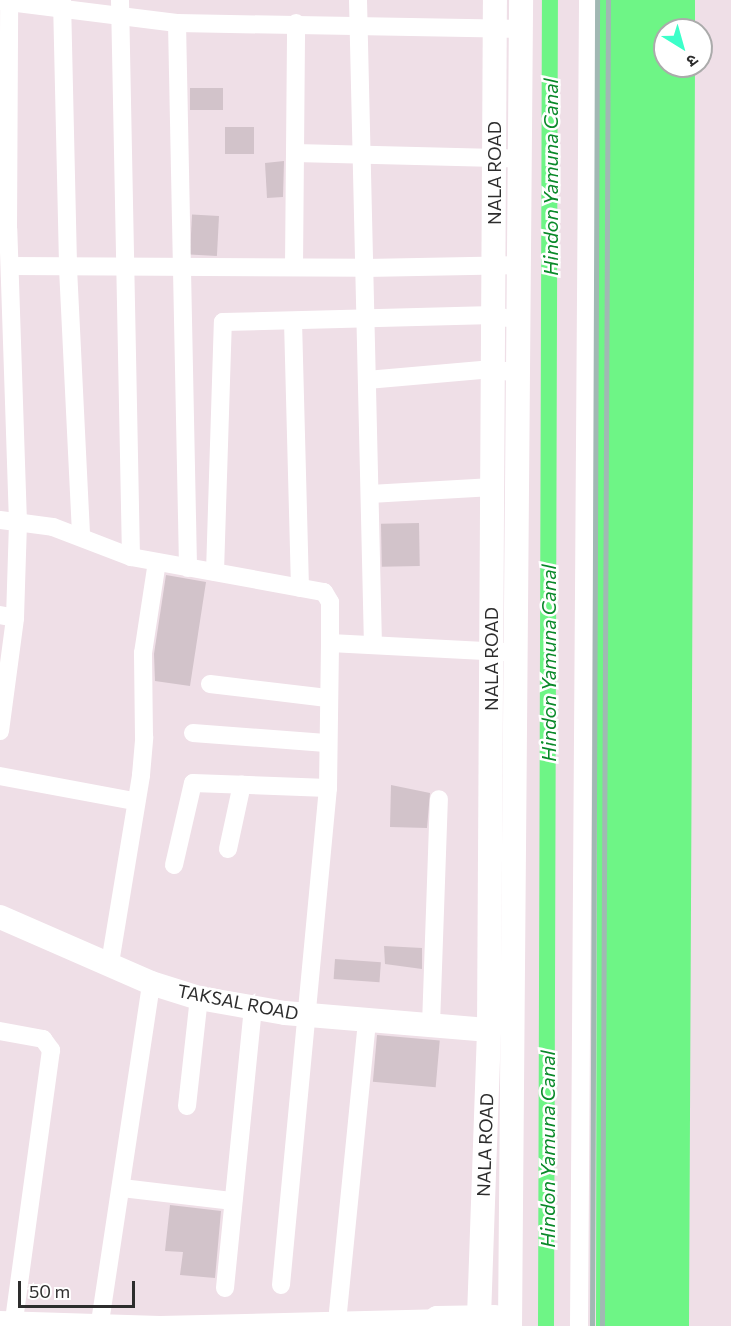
<!DOCTYPE html>
<html>
<head>
<meta charset="utf-8">
<style>
  body { margin:0 }
  #map { position:relative; width:731px; height:1326px; overflow:hidden; background:#efdfe7; font-family:Commissioner,"Noto Sans Devanagari",sans-serif }
  div>[style] { position:absolute }
  .water>* { inset:0; background:#6ef586 }
  .canal>* { height:16px; margin:-8px; padding:0 8px; transform-origin:8px; border-radius:8px; background:#6ef586 }
  .building>* { inset:0; background:#d2c3ca; transform-origin:0 0 }
  .street>* { height:18px; margin:-9px; padding:0 9px; transform-origin:9px; border-radius:9px; background:#fff }
  .secondary>* { height:24px; margin:-12px; padding:0 12px; transform-origin:12px; border-radius:12px; background:#fff }
  .rail>* { height:4.5px; margin:-2.25px; padding:0 2.25px; transform-origin:2.25px; border-radius:2.25px; background:#a1b8b3 }
  span { translate:-50% -50%; white-space:nowrap; text-align:center; line-height:1.15; -webkit-text-stroke:5px #fff; paint-order:stroke }
  .street-label { font-size:18px; color:#2d2d2d }
  .water-label { font-size:20px; color:#098929; font-style:italic }
  .north { position:absolute; left:653px; top:18px; width:60px; height:60px; box-sizing:border-box; background:#fff; border:2px solid #ababab; border-radius:50%; rotate:143deg; font-size:16px; font-weight:700; line-height:24px; text-align:center; color:#2d2d2d }
  .north::after { content:''; display:block; margin:auto; width:21px; height:27px; background:#3cffc9; clip-path:polygon(50% 0,100% 100%,50% 72%,0 100%) }
  .scale { position:absolute; left:18px; top:1281px; width:117px; height:27px; box-sizing:border-box; border:3px solid #2d2d2d; border-top:0; padding-left:8px; font-size:18px; line-height:21px; white-space:nowrap; color:#2d2d2d; -webkit-text-stroke:4px #fff; paint-order:stroke }
</style>
</head>
<body>
<div id="map">
  <div class="water">
    <i style="clip-path:polygon(598px 0,695px 0,695px 30px,665px 30px,665px 66px,695px 66px,689px 1326px,596px 1326px)"></i>
  </div>
  <div class="canal">
    <i style="left:546px;top:1326px;width:1326px;rotate:-89.83deg"></i>
  </div>
  <div class="building">
    <i style="left:190px;top:88px;width:33px;height:22px"></i>
    <i style="left:225px;top:127px;width:29px;height:27px"></i>
    <i style="clip-path:polygon(284px 161px,283px 197px,267px 198px,265px 163px)"></i>
    <i style="left:219px;top:216px;width:40px;height:27px;rotate:93deg"></i>
    <i style="left:419px;top:523px;width:43px;height:38px;rotate:89deg"></i>
    <i style="clip-path:polygon(166px 575px,206px 582px,190px 686px,155px 681px,154px 654px)"></i>
    <i style="clip-path:polygon(391px 785px,430px 793px,427px 828px,390px 827px)"></i>
    <i style="clip-path:polygon(384px 946px,422px 948px,422px 969px,385px 964px)"></i>
    <i style="left:335px;top:959px;width:46px;height:20px;rotate:4deg"></i>
    <i style="left:377px;top:1035px;width:63px;height:47px;rotate:5deg"></i>
    <i style="clip-path:polygon(170px 1205px,221px 1211px,215px 1278px,180px 1275px,183px 1252px,165px 1251px)"></i>
  </div>
  <div class="street">
    <i style="left:62px;top:0;width:268px;rotate:88.7deg"></i>
    <i style="left:68px;top:268px;width:267px;rotate:87.2deg"></i>
    <i style="left:120px;top:0;width:557px;rotate:88.87deg"></i>
    <i style="left:358px;top:0;width:645px;rotate:88.67deg"></i>
    <i style="left:0;top:1px;width:178px;rotate:7.1deg"></i>
    <i style="left:177px;top:23px;width:344px;rotate:1deg"></i>
    <i style="left:177px;top:23px;width:545px;rotate:88.84deg"></i>
    <i style="left:295px;top:153px;width:212px;rotate:1.4deg"></i>
    <i style="left:11px;top:266px;width:354px;rotate:0.3deg"></i>
    <i style="left:365px;top:268px;width:155px;rotate:-1.1deg"></i>
    <i style="left:294px;top:266px;width:243px;rotate:-89.5deg"></i>
    <i style="left:293px;top:321px;width:267px;rotate:88.5deg"></i>
    <i style="left:367px;top:380px;width:126px;rotate:-5deg"></i>
    <i style="left:493px;top:369px;width:27px;rotate:10deg"></i>
    <i style="left:370px;top:494px;width:123px;rotate:-3.3deg"></i>
    <i style="left:0;top:520px;width:53px;rotate:7.5deg"></i>
    <i style="left:53px;top:527px;width:84px;rotate:21deg"></i>
    <i style="left:131px;top:557px;width:196px;rotate:10.3deg"></i>
    <i style="left:324px;top:592px;width:12px;rotate:59deg"></i>
    <i style="left:330px;top:602px;width:41px;rotate:90deg"></i>
    <i style="left:330px;top:643px;width:174px;rotate:3deg"></i>
    <i style="left:215px;top:572px;width:250px;rotate:-88.2deg"></i>
    <i style="left:223px;top:322px;width:271px;rotate:-1.5deg"></i>
    <i style="left:494px;top:315px;width:11px;rotate:15deg"></i>
    <i style="left:0;top:615px;width:15px;rotate:11deg"></i>
    <i style="left:15px;top:618px;width:95px;rotate:-88.2deg"></i>
    <i style="left:18px;top:523px;width:294px;rotate:-91.9deg"></i>
    <i style="left:8px;top:229px;width:229px;rotate:-89.7deg"></i>
    <i style="left:210px;top:684px;width:118px;rotate:6.8deg"></i>
    <i style="left:0;top:731px;width:114px;rotate:-82.4deg"></i>
    <i style="left:193px;top:733px;width:133px;rotate:4.3deg"></i>
    <i style="left:0;top:776px;width:136px;rotate:10.6deg"></i>
    <i style="left:228px;top:849px;width:66px;rotate:-77.8deg"></i>
    <i style="left:174px;top:865px;width:84px;rotate:-77deg"></i>
    <i style="left:193px;top:783px;width:135px;rotate:2.1deg"></i>
    <i style="left:110px;top:963px;width:191px;rotate:-80.6deg"></i>
    <i style="left:141px;top:775px;width:38px;rotate:-85deg"></i>
    <i style="left:144px;top:737px;width:84px;rotate:-90.7deg"></i>
    <i style="left:143px;top:653px;width:92px;rotate:-81.3deg"></i>
    <i style="left:431px;top:1025px;width:226px;rotate:-88deg"></i>
    <i style="left:0;top:1031px;width:44px;rotate:10.5deg"></i>
    <i style="left:43px;top:1039px;width:14px;rotate:54deg"></i>
    <i style="left:51px;top:1050px;width:273px;rotate:97.8deg"></i>
    <i style="left:187px;top:1106px;width:109px;rotate:-83.7deg"></i>
    <i style="left:122px;top:1188px;width:112px;rotate:6.7deg"></i>
    <i style="left:281px;top:1285px;width:499px;rotate:-84.6deg"></i>
    <i style="left:328px;top:788px;width:145px;rotate:-89.2deg"></i>
    <i style="left:225px;top:1288px;width:282px;rotate:-84.3deg"></i>
    <i style="left:0;top:1320px;width:160px;rotate:1.8deg"></i>
    <i style="left:160px;top:1325px;width:277px;rotate:-1.4deg"></i>
    <i style="left:100px;top:1322px;width:343px;rotate:-81.4deg"></i>
    <i style="left:337px;top:1322px;width:301px;rotate:-84.3deg"></i>
    <i style="left:579px;top:1326px;width:1326px;rotate:-89.61deg"></i>
  </div>
  <div class="secondary">
    <i style="left:0;top:917px;width:165px;rotate:23.6deg"></i>
    <i style="left:151px;top:983px;width:50px;rotate:17.4deg"></i>
    <i style="left:199px;top:998px;width:87px;rotate:9.9deg"></i>
    <i style="left:285px;top:1013px;width:205px;rotate:4.8deg"></i>
    <i style="left:479px;top:1317px;width:287px;rotate:-88deg"></i>
    <i style="left:489px;top:1030px;width:1030px;rotate:-89.67deg"></i>
    <i style="left:437px;top:1326px;width:8px;rotate:-90deg"></i>
    <i style="left:437px;top:1318px;width:58px;rotate:-1deg"></i>
    <i style="left:510px;top:1326px;width:1326px;rotate:-89.52deg"></i>
  </div>
  <div class="rail">
    <i style="left:592px;top:1326px;width:1326px;rotate:-89.78deg"></i>
    <i style="left:602px;top:1326px;width:1326px;rotate:-89.74deg"></i>
  </div>
  <div class="street-label">
    <span style="left:494px;top:173px;rotate:-90deg">NALA ROAD</span>
    <span style="left:491px;top:659px;rotate:-90deg">NALA ROAD</span>
    <span style="left:238px;top:1002px;rotate:11deg">TAKSAL ROAD</span>
    <span style="left:485px;top:1145px;rotate:-88deg">NALA ROAD</span>
  </div>
  <div class="water-label">
    <span style="left:550px;top:177px;rotate:-90deg">Hindon Yamuna Canal</span>
    <span style="left:548px;top:663px;rotate:-90deg">Hindon Yamuna Canal</span>
    <span style="left:547px;top:1149px;rotate:-90deg">Hindon Yamuna Canal</span>
  </div>
  <div class="north">उ</div>
  <div class="scale">50 m</div>
</div>
</body>
</html>
